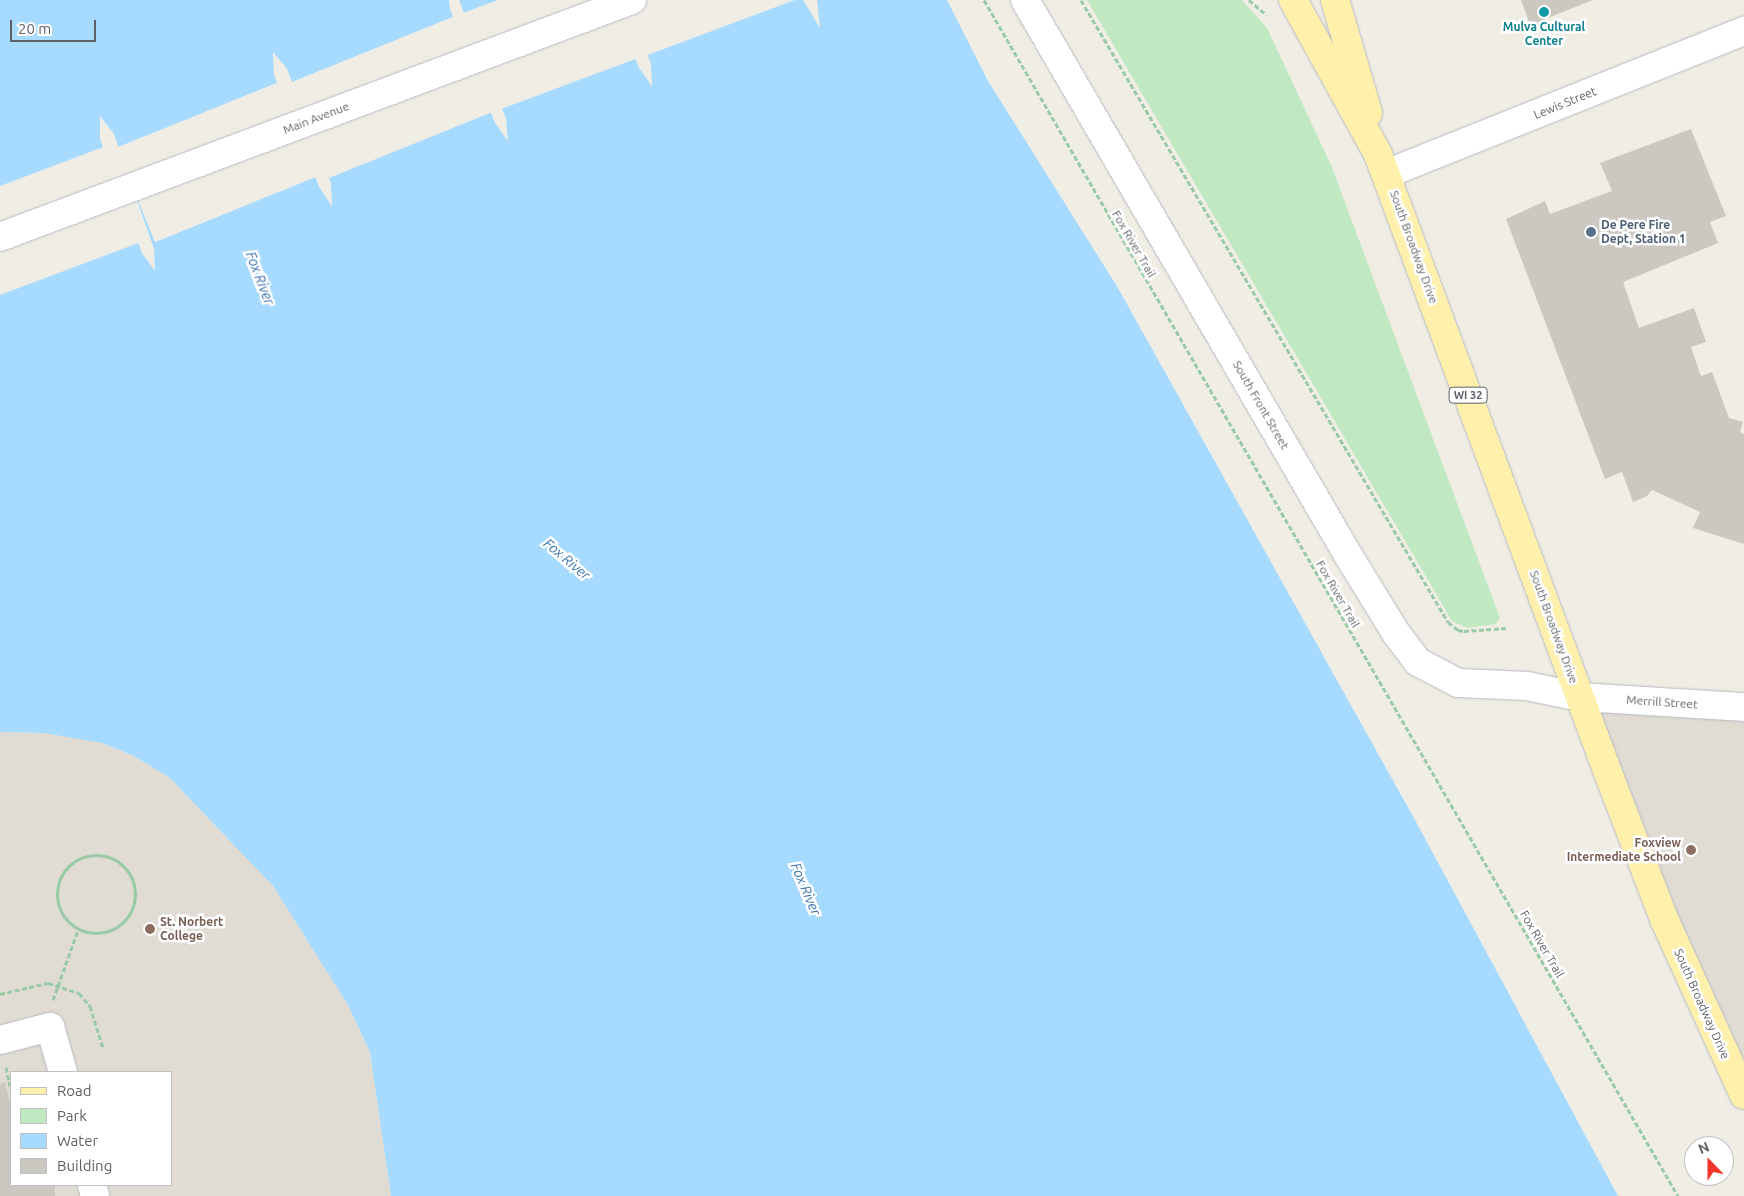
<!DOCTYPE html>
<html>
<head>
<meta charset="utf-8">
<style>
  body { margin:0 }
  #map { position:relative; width:1744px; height:1196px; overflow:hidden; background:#f0ede5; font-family:Ubuntu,sans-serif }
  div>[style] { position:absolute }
  .education>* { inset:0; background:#e0dcd3 }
  .green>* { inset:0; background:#c1e9c1 }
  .water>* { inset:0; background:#a6daff }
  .pier>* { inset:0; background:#f0ede5; transform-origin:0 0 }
  .building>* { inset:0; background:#cbc8c2 }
  .path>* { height:3px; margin-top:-1.5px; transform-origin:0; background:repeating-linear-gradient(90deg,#99caa6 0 5px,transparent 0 7.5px) }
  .path>.ring { margin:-1.5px; padding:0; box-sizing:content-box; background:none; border:3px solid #99caa6; border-radius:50% }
  .roads { filter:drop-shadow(0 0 1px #b8bbc0) drop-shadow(0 0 1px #b8bbc0) }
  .street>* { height:28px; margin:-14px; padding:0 14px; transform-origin:14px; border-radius:14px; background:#fff }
  .secondary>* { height:28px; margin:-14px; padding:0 14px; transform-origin:14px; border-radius:14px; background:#fff }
  .primary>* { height:28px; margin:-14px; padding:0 14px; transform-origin:14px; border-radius:14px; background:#fff0ab }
  .dots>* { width:14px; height:14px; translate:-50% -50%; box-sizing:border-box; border:2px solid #fff; border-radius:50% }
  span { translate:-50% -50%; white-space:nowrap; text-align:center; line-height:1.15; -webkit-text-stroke:5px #fff; paint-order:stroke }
  .shield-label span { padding:1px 4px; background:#fff; border:1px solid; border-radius:4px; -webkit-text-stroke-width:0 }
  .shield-label { font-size:11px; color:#5d6166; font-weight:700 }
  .culture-label { font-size:12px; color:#0d838f; font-weight:700 }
  .street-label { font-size:12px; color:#5d6166 }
  .service-label { font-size:12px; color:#4e5e75; font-weight:700 }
  .left { translate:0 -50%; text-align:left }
  .education-label { font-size:12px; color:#785e54; font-weight:700 }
  .right { translate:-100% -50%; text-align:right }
  .water-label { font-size:14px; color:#3b74ae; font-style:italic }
  .legend { position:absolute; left:10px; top:1071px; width:162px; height:115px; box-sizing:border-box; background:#fff; border:1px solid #bec0c2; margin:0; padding:6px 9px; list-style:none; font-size:15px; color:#5d6166 }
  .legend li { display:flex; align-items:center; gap:10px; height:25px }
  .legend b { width:25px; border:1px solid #bec0c2 }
  .north { position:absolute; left:1684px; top:1136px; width:50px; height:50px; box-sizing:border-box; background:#fff; border:1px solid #bec0c2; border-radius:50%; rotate:338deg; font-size:14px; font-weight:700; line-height:20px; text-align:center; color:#5d6166 }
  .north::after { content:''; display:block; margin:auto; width:18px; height:22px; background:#f2362a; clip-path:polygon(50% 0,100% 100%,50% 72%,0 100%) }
  .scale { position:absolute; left:10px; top:20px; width:86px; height:22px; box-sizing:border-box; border:2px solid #5d6166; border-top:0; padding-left:6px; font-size:15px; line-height:18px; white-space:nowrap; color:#5d6166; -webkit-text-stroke:4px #fff; paint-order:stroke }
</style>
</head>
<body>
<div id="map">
  <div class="education">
    <i style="clip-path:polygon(1580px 697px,1744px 707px,1744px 1095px)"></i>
    <i style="clip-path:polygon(evenodd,0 732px,44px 733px,102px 743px,134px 756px,170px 778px,273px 886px,348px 1005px,370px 1052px,391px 1196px,0 1196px,0 732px,11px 1072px,171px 1072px,171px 1185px,11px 1185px,11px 1072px)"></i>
  </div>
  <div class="green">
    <i style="clip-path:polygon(1087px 0,1242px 0,1267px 28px,1331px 165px,1500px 618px,1496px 624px,1467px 628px,1452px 621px)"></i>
  </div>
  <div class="water">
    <i style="clip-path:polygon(evenodd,0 0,449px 0,450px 9px,495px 123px,508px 141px,506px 118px,459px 0,612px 0,639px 68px,652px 86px,651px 64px,627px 0,803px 0,820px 28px,817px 0,947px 0,988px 81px,1118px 288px,1415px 820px,1618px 1196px,391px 1196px,370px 1052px,348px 1005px,273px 886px,170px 778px,134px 756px,102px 743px,44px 733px,0 732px,0 0,273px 52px,287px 69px,331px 183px,332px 206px,319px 187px,274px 75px,273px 52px,0 0,100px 116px,114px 134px,154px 249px,155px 271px,142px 253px,100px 139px,100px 116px)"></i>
  </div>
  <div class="pier">
    <i style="clip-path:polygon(498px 0,615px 0,638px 58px,501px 109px,463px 13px)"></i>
    <i style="clip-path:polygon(624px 0,795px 0,645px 56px)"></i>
    <i style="left:455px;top:16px;width:103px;height:178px;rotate:68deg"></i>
    <i style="left:279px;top:82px;width:102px;height:175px;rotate:68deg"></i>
    <i style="clip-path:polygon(106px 146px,141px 242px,0 295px,0 186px)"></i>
  </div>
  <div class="building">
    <i style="clip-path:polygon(1521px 0,1593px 0,1530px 25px)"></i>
    <i style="clip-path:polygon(1691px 129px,1726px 216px,1710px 222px,1718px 243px,1623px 282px,1639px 328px,1694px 308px,1706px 342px,1691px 347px,1701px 376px,1712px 372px,1729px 418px,1743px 422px,1740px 432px,1744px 434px,1744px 544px,1693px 528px,1700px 512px,1652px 490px,1647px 496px,1633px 502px,1622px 472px,1605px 479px,1506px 219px,1545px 201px,1550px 214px,1612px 191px,1600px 163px)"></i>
    <i style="clip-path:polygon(5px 1082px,11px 1108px,11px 1185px,55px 1185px,55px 1196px,0 1196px,0 1084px)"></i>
  </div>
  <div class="path">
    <i style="left:984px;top:0;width:1383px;rotate:59.87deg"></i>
    <i style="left:1081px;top:0;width:722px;rotate:59.46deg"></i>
    <i style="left:1448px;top:622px;width:13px;rotate:39deg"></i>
    <i style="left:1458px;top:630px;width:6px;rotate:9deg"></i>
    <i style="left:1464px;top:631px;width:43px;rotate:-4deg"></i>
    <i style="left:1249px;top:0;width:23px;rotate:40deg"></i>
    <i class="ring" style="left:57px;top:855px;width:75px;height:75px"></i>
    <i style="left:0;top:994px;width:49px;rotate:-12.9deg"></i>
    <i style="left:48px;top:983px;width:33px;rotate:18deg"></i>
    <i style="left:79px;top:993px;width:17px;rotate:50deg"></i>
    <i style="left:90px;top:1006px;width:44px;rotate:72.8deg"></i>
    <i style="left:53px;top:1000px;width:74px;rotate:-70.3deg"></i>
    <i style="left:6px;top:1067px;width:25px;rotate:78deg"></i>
  </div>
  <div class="roads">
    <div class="street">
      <i style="left:1025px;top:0;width:642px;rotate:59.8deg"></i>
      <i style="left:1348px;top:555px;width:92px;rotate:58.4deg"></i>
      <i style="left:1396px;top:633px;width:36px;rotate:53deg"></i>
      <i style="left:1418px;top:662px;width:45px;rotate:27.7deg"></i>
      <i style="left:1458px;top:683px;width:69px;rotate:2.5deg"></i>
      <i style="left:1527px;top:686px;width:54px;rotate:11.7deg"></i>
      <i style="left:1580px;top:697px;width:164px;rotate:3.5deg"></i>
      <i style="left:1386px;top:174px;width:386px;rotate:-21.8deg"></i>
      <i style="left:0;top:1040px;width:52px;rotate:-14.6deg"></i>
      <i style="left:50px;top:1027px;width:47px;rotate:73.9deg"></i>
      <i style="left:92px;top:1185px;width:11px;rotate:75deg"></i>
    </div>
    <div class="secondary">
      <i style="left:0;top:237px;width:675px;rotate:-20.56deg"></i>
    </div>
    <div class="primary">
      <i style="left:1293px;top:0;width:176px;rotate:61.1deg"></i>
      <i style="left:1378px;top:154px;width:666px;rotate:69.61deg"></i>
      <i style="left:1610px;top:778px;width:153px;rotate:69deg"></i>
      <i style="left:1665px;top:921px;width:191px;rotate:65.6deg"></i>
      <i style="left:1335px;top:0;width:118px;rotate:73.7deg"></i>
    </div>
  </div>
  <div class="dots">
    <i style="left:1544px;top:12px;background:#0f9aa8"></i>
    <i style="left:1591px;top:232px;background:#5c6f8a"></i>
    <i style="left:1691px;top:850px;background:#8d6e63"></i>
    <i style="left:150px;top:929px;background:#8d6e63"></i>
  </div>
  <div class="shield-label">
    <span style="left:1468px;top:395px">WI 32</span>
  </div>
  <div class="culture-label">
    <span style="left:1544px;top:34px">Mulva Cultural<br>Center</span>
  </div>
  <div class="street-label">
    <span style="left:1565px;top:103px;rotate:-22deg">Lewis Street</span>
    <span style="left:316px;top:118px;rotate:-21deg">Main Avenue</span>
    <span style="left:1134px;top:244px;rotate:60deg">Fox River Trail</span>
    <span style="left:1414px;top:247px;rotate:70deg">South Broadway Drive</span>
    <span style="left:1261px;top:405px;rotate:60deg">South Front Street</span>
    <span style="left:1338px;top:594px;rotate:60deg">Fox River Trail</span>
    <span style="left:1554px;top:627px;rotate:70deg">South Broadway Drive</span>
    <span style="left:1662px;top:702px;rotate:4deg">Merrill Street</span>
    <span style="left:1542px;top:944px;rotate:60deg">Fox River Trail</span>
    <span style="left:1702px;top:1004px;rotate:66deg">South Broadway Drive</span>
  </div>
  <div class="service-label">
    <span class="left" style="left:1601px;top:232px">De Pere Fire<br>Dept, Station 1</span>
  </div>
  <div class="education-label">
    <span class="right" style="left:1681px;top:850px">Foxview<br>Intermediate School</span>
    <span class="left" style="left:160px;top:929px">St. Norbert<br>College</span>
  </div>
  <div class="water-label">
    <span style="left:260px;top:278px;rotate:69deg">Fox River</span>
    <span style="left:567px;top:559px;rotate:40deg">Fox River</span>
    <span style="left:806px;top:889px;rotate:67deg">Fox River</span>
  </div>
  <ul class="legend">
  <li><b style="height:6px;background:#fff0ab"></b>Road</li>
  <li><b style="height:14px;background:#c1e9c1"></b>Park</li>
  <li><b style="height:14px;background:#a6daff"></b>Water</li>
  <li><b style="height:14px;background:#cbc8c2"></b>Building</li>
  </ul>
  <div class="north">N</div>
  <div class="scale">20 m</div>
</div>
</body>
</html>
